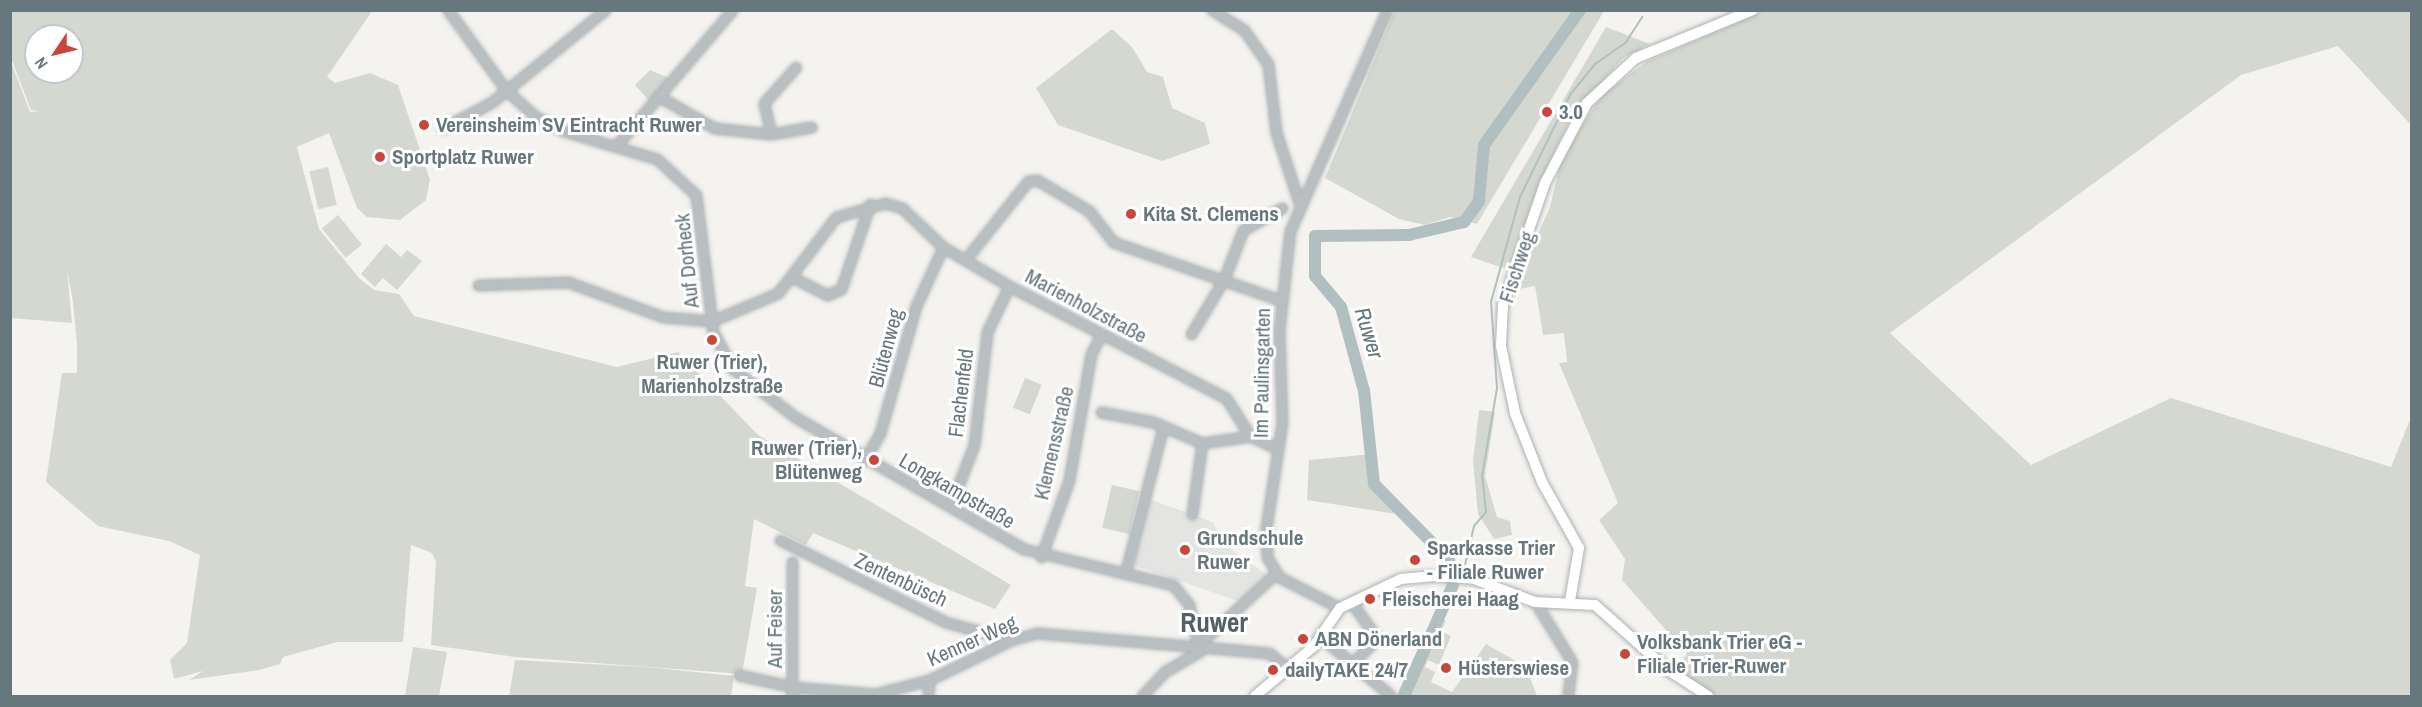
<!DOCTYPE html>
<html>
<head>
<meta charset="utf-8">
<style>
  body { margin:0 }
  #map { position:relative; width:2422px; height:707px; overflow:hidden; background:#f4f3f0; font-family:"Archivo Narrow",sans-serif }
  div>[style] { position:absolute }
  .built>* { inset:0; background:#e4e5e3 }
  .green>* { inset:0; background:#d4d8d0; transform-origin:0 0 }
  .stream>* { height:2px; margin:-1px; padding:0 1px; transform-origin:1px; border-radius:1px; background:#b2bfc0 }
  .river>* { height:12px; margin:-6px; padding:0 6px; transform-origin:6px; border-radius:6px; background:#b2bfc0 }
  .roads { filter:drop-shadow(0 0 2px #adb2b4) drop-shadow(0 0 2px #adb2b4) }
  .minor>* { height:9px; margin:-4.5px; padding:0 4.5px; transform-origin:4.5px; border-radius:4.5px; background:#b9bec0 }
  .major>* { height:10px; margin:-5px; padding:0 5px; transform-origin:5px; border-radius:5px; background:#fff }
  .dots>* { width:16px; height:16px; translate:-50% -50%; box-sizing:border-box; border:3px solid #fff; border-radius:50% }
  span { translate:-50% -50%; white-space:nowrap; text-align:center; line-height:1.15; -webkit-text-stroke:6px #fff; paint-order:stroke }
  .poi-label { font-size:21px; color:#66777d; font-weight:700 }
  .left { translate:0 -50%; text-align:left }
  .right { translate:-100% -50%; text-align:right }
  .street-label { font-size:21px; color:#66777d }
  .water-label { font-size:22px; color:#63787b; font-style:italic }
  .district-label { font-size:27px; color:#535f64; font-weight:700 }
  .frame { position:absolute; inset:0; border:12px solid #66777d; pointer-events:none }
  .north { position:absolute; left:24px; top:24px; width:60px; height:60px; box-sizing:border-box; background:#fff; border:2px solid #c2c9cb; border-radius:50%; rotate:235deg; font-size:16px; font-weight:700; line-height:24px; text-align:center; color:#66777d }
  .north::after { content:''; display:block; margin:auto; width:21px; height:27px; background:#cb4539; clip-path:polygon(50% 0,100% 100%,50% 72%,0 100%) }
</style>
</head>
<body>
<div id="map">
  <div class="built">
    <i style="clip-path:polygon(1149px 499px,1213px 522px,1224px 544px,1270px 577px,1238px 601px,1133px 565px)"></i>
  </div>
  <div class="green">
    <i style="clip-path:polygon(1395px 10px,1604px 11px,1477px 224px,1450px 217px,1425px 225px,1399px 219px,1325px 178px)"></i>
    <i style="clip-path:polygon(evenodd,16px 11px,372px 11px,327px 77px,335px 83px,370px 73px,398px 85px,430px 180px,426px 200px,400px 220px,367px 217px,357px 208px,329px 133px,297px 147px,319px 229px,359px 278px,374px 290px,399px 294px,414px 316px,617px 367px,678px 352px,758px 435px,1011px 585px,995px 609px,813px 533px,806px 545px,754px 519px,745px 586px,757px 588px,742px 674px,515px 657px,431px 645px,436px 562px,432px 553px,411px 545px,403px 642px,337px 642px,283px 657px,280px 664px,259px 670px,189px 680px,203px 671px,174px 679px,170px 660px,187px 643px,200px 555px,169px 541px,98px 526px,46px 482px,62px 373px,77px 373px,77px 345px,73px 302px,67px 269px,72px 323px,11px 318px,10px 59px,30px 112px,40px 111px,31px 110px,11px 58px,11px 13px,16px 11px,36px 36px,72px 36px,72px 72px,36px 72px,36px 36px)"></i>
    <i style="clip-path:polygon(1763px 11px,2411px 11px,2411px 125px,2338px 46px,2241px 75px,1890px 333px,2031px 465px,2171px 398px,2391px 467px,2411px 417px,2411px 696px,1710px 696px,1673px 672px,1687px 654px,1622px 580px,1625px 559px,1599px 520px,1618px 503px,1559px 363px,1567px 362px,1564px 333px,1543px 335px,1535px 286px,1513px 290px,1550px 207px,1562px 156px,1602px 95px,1646px 62px)"></i>
    <i style="clip-path:polygon(1606px 27px,1650px 44px,1623px 58px,1572px 116px,1539px 183px,1509px 270px,1471px 257px)"></i>
    <i style="clip-path:polygon(1112px 29px,1132px 47px,1147px 72px,1163px 77px,1172px 108px,1205px 123px,1210px 144px,1162px 161px,1058px 125px,1036px 88px)"></i>
    <i style="clip-path:polygon(650px 70px,673px 80px,651px 103px,635px 85px)"></i>
    <i style="left:328px;top:167px;width:39px;height:19px;rotate:77deg"></i>
    <i style="left:338px;top:215px;width:38px;height:21px;rotate:51deg"></i>
    <i style="clip-path:polygon(386px 244px,401px 257px,407px 250px,422px 261px,397px 290px,383px 278px,375px 287px,361px 274px)"></i>
    <i style="left:1025px;top:378px;width:18px;height:32px;rotate:22deg"></i>
    <i style="clip-path:polygon(1479px 410px,1495px 412px,1485px 476px,1497px 517px,1510px 521px,1512px 535px,1494px 539px,1478px 514px,1473px 461px)"></i>
    <i style="clip-path:polygon(1372px 454px,1374px 484px,1403px 515px,1307px 500px,1309px 460px)"></i>
    <i style="left:1112px;top:485px;width:28px;height:44px;rotate:13deg"></i>
    <i style="clip-path:polygon(1434px 614px,1446px 621px,1441px 631px,1451px 636px,1439px 665px,1428px 660px,1425px 667px,1435px 672px,1431px 682px,1452px 692px,1486px 644px,1526px 667px,1537px 696px,1396px 696px)"></i>
    <i style="clip-path:polygon(413px 647px,447px 652px,439px 696px,405px 696px)"></i>
    <i style="clip-path:polygon(515px 660px,646px 667px,734px 676px,731px 696px,509px 696px)"></i>
  </div>
  <div class="stream">
    <i style="left:1463px;top:573px;width:48px;rotate:-76.8deg"></i>
    <i style="left:1474px;top:526px;width:18px;rotate:-49deg"></i>
    <i style="left:1486px;top:512px;width:36px;rotate:-96deg"></i>
    <i style="left:1482px;top:476px;width:89px;rotate:-80.3deg"></i>
    <i style="left:1497px;top:388px;width:86px;rotate:-94deg"></i>
    <i style="left:1491px;top:302px;width:109px;rotate:-74.6deg"></i>
    <i style="left:1520px;top:197px;width:114px;rotate:-63.9deg"></i>
    <i style="left:1570px;top:95px;width:40px;rotate:-51deg"></i>
    <i style="left:1595px;top:64px;width:38px;rotate:-35deg"></i>
    <i style="left:1626px;top:42px;width:30px;rotate:-57deg"></i>
  </div>
  <div class="river">
    <i style="left:1404px;top:696px;width:121px;rotate:-66.2deg"></i>
    <i style="left:1453px;top:585px;width:25px;rotate:-99deg"></i>
    <i style="left:1449px;top:560px;width:107px;rotate:-134.6deg"></i>
    <i style="left:1374px;top:484px;width:94px;rotate:-96.1deg"></i>
    <i style="left:1364px;top:391px;width:87px;rotate:-105.3deg"></i>
    <i style="left:1341px;top:307px;width:40px;rotate:-130deg"></i>
    <i style="left:1315px;top:276px;width:40px;rotate:-90deg"></i>
    <i style="left:1315px;top:236px;width:94px;rotate:-0.6deg"></i>
    <i style="left:1409px;top:235px;width:57px;rotate:-13.3deg"></i>
    <i style="left:1464px;top:222px;width:26px;rotate:-54deg"></i>
    <i style="left:1479px;top:201px;width:56px;rotate:-84.9deg"></i>
    <i style="left:1484px;top:145px;width:166px;rotate:-54.6deg"></i>
  </div>
  <div class="roads">
    <div class="minor">
      <i style="left:448px;top:10px;width:99px;rotate:54.1deg"></i>
      <i style="left:506px;top:90px;width:40px;rotate:42deg"></i>
      <i style="left:536px;top:117px;width:31px;rotate:27deg"></i>
      <i style="left:564px;top:131px;width:97px;rotate:16.8deg"></i>
      <i style="left:657px;top:159px;width:53px;rotate:42.7deg"></i>
      <i style="left:696px;top:195px;width:138px;rotate:82.9deg"></i>
      <i style="left:713px;top:332px;width:42px;rotate:61.6deg"></i>
      <i style="left:733px;top:369px;width:78px;rotate:37.7deg"></i>
      <i style="left:795px;top:417px;width:264px;rotate:30deg"></i>
      <i style="left:1024px;top:549px;width:153px;rotate:13.6deg"></i>
      <i style="left:1173px;top:585px;width:26px;rotate:51deg"></i>
      <i style="left:1189px;top:605px;width:41px;rotate:77.3deg"></i>
      <i style="left:1212px;top:10px;width:38px;rotate:32deg"></i>
      <i style="left:1244px;top:30px;width:42px;rotate:54.8deg"></i>
      <i style="left:1268px;top:64px;width:68px;rotate:83.3deg"></i>
      <i style="left:1276px;top:132px;width:78px;rotate:72deg"></i>
      <i style="left:658px;top:96px;width:64px;rotate:29.7deg"></i>
      <i style="left:714px;top:128px;width:57px;rotate:6deg"></i>
      <i style="left:771px;top:134px;width:32px;rotate:-103deg"></i>
      <i style="left:764px;top:103px;width:48px;rotate:-48.4deg"></i>
      <i style="left:443px;top:128px;width:55px;rotate:-28deg"></i>
      <i style="left:492px;top:102px;width:146px;rotate:-39.2deg"></i>
      <i style="left:771px;top:134px;width:41px;rotate:-9.9deg"></i>
      <i style="left:616px;top:146px;width:179px;rotate:-49.5deg"></i>
      <i style="left:965px;top:260px;width:101px;rotate:-51.4deg"></i>
      <i style="left:1028px;top:181px;width:9px;rotate:-6deg"></i>
      <i style="left:1037px;top:180px;width:61px;rotate:30.8deg"></i>
      <i style="left:1089px;top:211px;width:39px;rotate:52deg"></i>
      <i style="left:1113px;top:242px;width:179px;rotate:19.2deg"></i>
      <i style="left:792px;top:277px;width:39px;rotate:27deg"></i>
      <i style="left:827px;top:295px;width:15px;rotate:-23deg"></i>
      <i style="left:841px;top:289px;width:90px;rotate:-71.2deg"></i>
      <i style="left:478px;top:285px;width:90px;rotate:-1.9deg"></i>
      <i style="left:568px;top:282px;width:101px;rotate:20.2deg"></i>
      <i style="left:663px;top:317px;width:49px;rotate:4.7deg"></i>
      <i style="left:712px;top:321px;width:72px;rotate:-23deg"></i>
      <i style="left:778px;top:293px;width:96px;rotate:-52.7deg"></i>
      <i style="left:836px;top:217px;width:51px;rotate:-15.9deg"></i>
      <i style="left:885px;top:203px;width:18px;rotate:16deg"></i>
      <i style="left:902px;top:208px;width:57px;rotate:43.6deg"></i>
      <i style="left:943px;top:247px;width:77px;rotate:30.6deg"></i>
      <i style="left:1009px;top:286px;width:244px;rotate:27.3deg"></i>
      <i style="left:1226px;top:398px;width:45px;rotate:57.7deg"></i>
      <i style="left:1250px;top:436px;width:31px;rotate:25deg"></i>
      <i style="left:1191px;top:334px;width:64px;rotate:-59deg"></i>
      <i style="left:1224px;top:279px;width:53px;rotate:-68.8deg"></i>
      <i style="left:1243px;top:230px;width:45px;rotate:-29.4deg"></i>
      <i style="left:1101px;top:412px;width:53px;rotate:10.9deg"></i>
      <i style="left:1153px;top:422px;width:53px;rotate:23.2deg"></i>
      <i style="left:1202px;top:443px;width:49px;rotate:-8.3deg"></i>
      <i style="left:865px;top:459px;width:30px;rotate:-60deg"></i>
      <i style="left:880px;top:433px;width:132px;rotate:-74.2deg"></i>
      <i style="left:916px;top:306px;width:65px;rotate:-65.4deg"></i>
      <i style="left:950px;top:506px;width:66px;rotate:-68.5deg"></i>
      <i style="left:974px;top:445px;width:114px;rotate:-83.4deg"></i>
      <i style="left:987px;top:332px;width:51px;rotate:-64.4deg"></i>
      <i style="left:1192px;top:514px;width:72px;rotate:-82deg"></i>
      <i style="left:780px;top:540px;width:184px;rotate:26.4deg"></i>
      <i style="left:945px;top:622px;width:68px;rotate:15.3deg"></i>
      <i style="left:1041px;top:557px;width:82px;rotate:-70deg"></i>
      <i style="left:1069px;top:480px;width:128px;rotate:-80.1deg"></i>
      <i style="left:1091px;top:354px;width:20px;rotate:-63deg"></i>
      <i style="left:1125px;top:574px;width:152px;rotate:-75.5deg"></i>
      <i style="left:1351px;top:602px;width:44px;rotate:54.2deg"></i>
      <i style="left:1377px;top:638px;width:35px;rotate:134deg"></i>
      <i style="left:1535px;top:602px;width:70px;rotate:58.3deg"></i>
      <i style="left:1572px;top:662px;width:34px;rotate:97deg"></i>
      <i style="left:1340px;top:608px;width:68px;rotate:-153.1deg"></i>
      <i style="left:1279px;top:577px;width:23px;rotate:-121deg"></i>
      <i style="left:1267px;top:557px;width:29px;rotate:-92deg"></i>
      <i style="left:1266px;top:528px;width:107px;rotate:-81.4deg"></i>
      <i style="left:1282px;top:422px;width:92px;rotate:-91.9deg"></i>
      <i style="left:1279px;top:330px;width:100px;rotate:-83.7deg"></i>
      <i style="left:1290px;top:231px;width:241px;rotate:-66.3deg"></i>
      <i style="left:1322px;top:638px;width:90px;rotate:40deg"></i>
      <i style="left:1198px;top:645px;width:105px;rotate:-42.7deg"></i>
      <i style="left:739px;top:675px;width:55px;rotate:12.5deg"></i>
      <i style="left:793px;top:687px;width:82px;rotate:4.9deg"></i>
      <i style="left:875px;top:694px;width:56px;rotate:-14.5deg"></i>
      <i style="left:929px;top:680px;width:91px;rotate:-26deg"></i>
      <i style="left:1011px;top:640px;width:27px;rotate:-15deg"></i>
      <i style="left:1037px;top:633px;width:233px;rotate:4.9deg"></i>
      <i style="left:1269px;top:653px;width:25px;rotate:40deg"></i>
      <i style="left:792px;top:696px;width:134px;rotate:-90deg"></i>
      <i style="left:928px;top:696px;width:16px;rotate:-86deg"></i>
      <i style="left:1142px;top:696px;width:33px;rotate:-47deg"></i>
      <i style="left:1164px;top:672px;width:42px;rotate:-30.3deg"></i>
    </div>
    <div class="major">
      <i style="left:1570px;top:601px;width:54px;rotate:-80.4deg"></i>
      <i style="left:1579px;top:548px;width:76px;rotate:-119.3deg"></i>
      <i style="left:1542px;top:482px;width:74px;rotate:-111.4deg"></i>
      <i style="left:1515px;top:413px;width:68px;rotate:-101.8deg"></i>
      <i style="left:1501px;top:346px;width:41px;rotate:-87.2deg"></i>
      <i style="left:1503px;top:305px;width:129px;rotate:-71deg"></i>
      <i style="left:1545px;top:183px;width:90px;rotate:-62.3deg"></i>
      <i style="left:1587px;top:103px;width:67px;rotate:-42.6deg"></i>
      <i style="left:1636px;top:58px;width:126px;rotate:-22.3deg"></i>
      <i style="left:1255px;top:696px;width:76px;rotate:-40.2deg"></i>
      <i style="left:1313px;top:647px;width:47px;rotate:-55.3deg"></i>
      <i style="left:1340px;top:608px;width:68px;rotate:-25.4deg"></i>
      <i style="left:1401px;top:579px;width:34px;rotate:-5deg"></i>
      <i style="left:1435px;top:576px;width:39px;rotate:4deg"></i>
      <i style="left:1474px;top:579px;width:65px;rotate:20.7deg"></i>
      <i style="left:1535px;top:602px;width:60px;rotate:2.9deg"></i>
      <i style="left:1595px;top:605px;width:98px;rotate:41.7deg"></i>
      <i style="left:1668px;top:670px;width:48px;rotate:33deg"></i>
    </div>
  </div>
  <div class="dots">
    <i style="left:1547px;top:112px;background:#cb4539"></i>
    <i style="left:424px;top:125px;background:#cb4539"></i>
    <i style="left:380px;top:157px;background:#cb4539"></i>
    <i style="left:1131px;top:214px;background:#cb4539"></i>
    <i style="left:712px;top:340px;background:#cb4539"></i>
    <i style="left:874px;top:460px;background:#cb4539"></i>
    <i style="left:1185px;top:550px;background:#cb4539"></i>
    <i style="left:1415px;top:560px;background:#cb4539"></i>
    <i style="left:1370px;top:599px;background:#cb4539"></i>
    <i style="left:1303px;top:639px;background:#cb4539"></i>
    <i style="left:1625px;top:654px;background:#cb4539"></i>
    <i style="left:1446px;top:668px;background:#cb4539"></i>
    <i style="left:1273px;top:670px;background:#cb4539"></i>
  </div>
  <div class="poi-label">
    <span class="left" style="left:1559px;top:112px">3.0</span>
    <span class="left" style="left:436px;top:125px">Vereinsheim SV Eintracht Ruwer</span>
    <span class="left" style="left:392px;top:157px">Sportplatz Ruwer</span>
    <span class="left" style="left:1143px;top:214px">Kita St. Clemens</span>
    <span style="left:712px;top:374px">Ruwer (Trier),<br>Marienholzstraße</span>
    <span class="right" style="left:862px;top:460px">Ruwer (Trier),<br>Blütenweg</span>
    <span class="left" style="left:1197px;top:550px">Grundschule<br>Ruwer</span>
    <span class="left" style="left:1427px;top:560px">Sparkasse Trier<br>- Filiale Ruwer</span>
    <span class="left" style="left:1382px;top:599px">Fleischerei Haag</span>
    <span class="left" style="left:1315px;top:639px">ABN Dönerland</span>
    <span class="left" style="left:1637px;top:654px">Volksbank Trier eG -<br>Filiale Trier-Ruwer</span>
    <span class="left" style="left:1458px;top:668px">Hüsterswiese</span>
    <span class="left" style="left:1285px;top:670px">dailyTAKE 24/7</span>
  </div>
  <div class="street-label">
    <span style="left:687px;top:261px;rotate:-96deg">Auf Dorheck</span>
    <span style="left:1517px;top:267px;rotate:-72deg">Fischweg</span>
    <span style="left:1086px;top:306px;rotate:28deg">Marienholzstraße</span>
    <span style="left:886px;top:348px;rotate:-75deg">Blütenweg</span>
    <span style="left:1262px;top:373px;rotate:-89deg">Im Paulinsgarten</span>
    <span style="left:961px;top:393px;rotate:-83deg">Flachenfeld</span>
    <span style="left:1054px;top:443px;rotate:-77deg">Klemensstraße</span>
    <span style="left:957px;top:491px;rotate:30deg">Longkampstraße</span>
    <span style="left:901px;top:580px;rotate:25deg">Zentenbüsch</span>
    <span style="left:775px;top:629px;rotate:-90deg">Auf Feiser</span>
    <span style="left:972px;top:641px;rotate:-24deg">Kenner Weg</span>
  </div>
  <div class="water-label">
    <span style="left:1369px;top:333px;rotate:73deg">Ruwer</span>
  </div>
  <div class="district-label">
    <span style="left:1214px;top:623px">Ruwer</span>
  </div>
  <div class="frame"></div>
  <div class="north">N</div>
</div>
</body>
</html>
